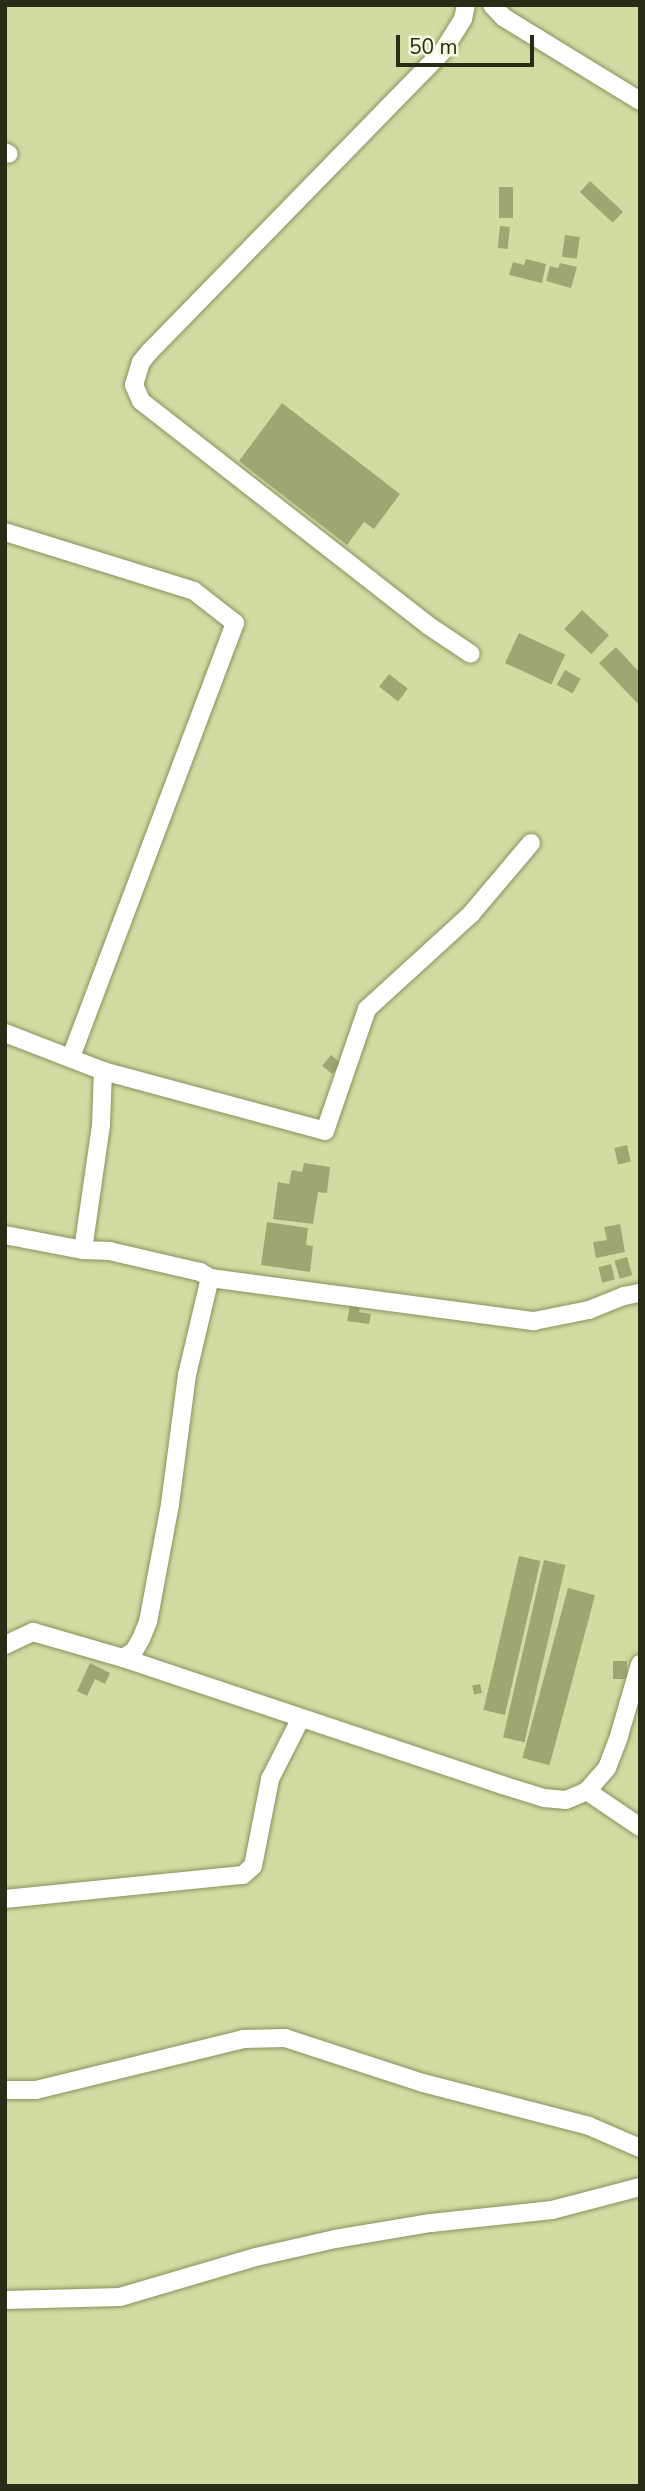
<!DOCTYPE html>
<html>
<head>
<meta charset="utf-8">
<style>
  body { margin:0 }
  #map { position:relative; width:645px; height:2491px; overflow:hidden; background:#d3dba3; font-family:"Nunito Sans",sans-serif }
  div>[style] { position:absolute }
  .building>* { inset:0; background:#9fa771; transform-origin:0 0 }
  .roads { filter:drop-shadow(0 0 2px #89905b) drop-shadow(0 0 2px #89905b) }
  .street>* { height:18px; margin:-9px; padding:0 9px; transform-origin:9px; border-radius:9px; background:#fff }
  span { translate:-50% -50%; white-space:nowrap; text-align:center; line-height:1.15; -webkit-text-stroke:5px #f4f9dd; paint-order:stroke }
  .frame { position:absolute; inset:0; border:7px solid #292c16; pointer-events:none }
  .scale { position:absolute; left:396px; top:35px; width:138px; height:32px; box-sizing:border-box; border:4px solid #292c16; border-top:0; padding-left:9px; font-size:21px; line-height:24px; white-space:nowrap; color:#292c16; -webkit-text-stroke:5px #f4f9dd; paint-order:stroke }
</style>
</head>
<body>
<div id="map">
  <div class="building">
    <i style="left:590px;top:181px;width:45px;height:15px;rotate:43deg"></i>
    <i style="left:499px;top:187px;width:14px;height:31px"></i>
    <i style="left:500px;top:226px;width:10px;height:22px;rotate:6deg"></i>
    <i style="left:565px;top:235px;width:15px;height:22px;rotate:8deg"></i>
    <i style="clip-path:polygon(526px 259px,546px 264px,542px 283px,509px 275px,513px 262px,524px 265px)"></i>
    <i style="clip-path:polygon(560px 263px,577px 267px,571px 288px,546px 281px,550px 266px,558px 268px)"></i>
    <i style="clip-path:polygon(282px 403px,400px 494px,374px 529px,364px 522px,347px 545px,239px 461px)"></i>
    <i style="left:582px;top:610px;width:37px;height:26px;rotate:43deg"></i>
    <i style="left:519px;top:633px;width:51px;height:33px;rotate:25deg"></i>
    <i style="clip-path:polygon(616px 647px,640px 673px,640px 706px,599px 663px)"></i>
    <i style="left:565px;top:670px;width:18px;height:17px;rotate:29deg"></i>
    <i style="left:389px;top:674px;width:24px;height:16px;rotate:38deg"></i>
    <i style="left:331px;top:1055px;width:13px;height:14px;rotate:39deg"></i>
    <i style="left:627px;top:1145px;width:17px;height:13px;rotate:77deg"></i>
    <i style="clip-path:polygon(304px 1163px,330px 1167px,327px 1193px,318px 1192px,313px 1224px,273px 1219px,278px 1182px,289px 1184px,292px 1170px,302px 1172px)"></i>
    <i style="clip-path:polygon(267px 1222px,308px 1228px,306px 1245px,313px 1246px,310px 1272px,261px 1265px)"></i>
    <i style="clip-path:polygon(620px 1224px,625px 1252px,596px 1258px,593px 1242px,607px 1240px,604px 1227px)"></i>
    <i style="left:627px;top:1257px;width:19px;height:13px;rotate:74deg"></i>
    <i style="left:611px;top:1264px;width:16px;height:13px;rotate:76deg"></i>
    <i style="clip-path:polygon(350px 1305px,360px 1307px,359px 1312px,371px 1314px,369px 1324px,347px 1321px)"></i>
    <i style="left:519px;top:1556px;width:22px;height:158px;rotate:13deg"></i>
    <i style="left:544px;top:1560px;width:22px;height:182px;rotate:13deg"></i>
    <i style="left:568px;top:1588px;width:28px;height:176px;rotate:15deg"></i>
    <i style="left:613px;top:1661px;width:14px;height:18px"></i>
    <i style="clip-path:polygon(90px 1663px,110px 1673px,105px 1684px,95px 1679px,87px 1696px,77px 1691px)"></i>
    <i style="left:480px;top:1684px;width:9px;height:8px;rotate:77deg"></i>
  </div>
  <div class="roads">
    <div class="street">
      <i style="left:466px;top:5px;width:14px;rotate:102deg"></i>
      <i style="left:463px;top:19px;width:36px;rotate:122deg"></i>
      <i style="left:444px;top:50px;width:421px;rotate:134.3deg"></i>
      <i style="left:150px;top:351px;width:14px;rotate:129deg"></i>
      <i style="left:141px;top:362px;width:24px;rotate:107deg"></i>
      <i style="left:134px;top:385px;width:17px;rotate:66deg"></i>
      <i style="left:141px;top:401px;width:365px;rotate:38deg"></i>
      <i style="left:429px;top:626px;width:50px;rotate:33.7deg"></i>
      <i style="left:492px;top:5px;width:16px;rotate:47deg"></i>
      <i style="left:503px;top:17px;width:161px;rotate:31.5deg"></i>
      <i style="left:5px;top:152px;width:4px;rotate:27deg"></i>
      <i style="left:5px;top:532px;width:198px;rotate:17.3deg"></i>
      <i style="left:194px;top:591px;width:52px;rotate:38deg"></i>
      <i style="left:235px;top:623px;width:465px;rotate:110.7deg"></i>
      <i style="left:5px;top:1033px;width:105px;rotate:21.2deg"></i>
      <i style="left:103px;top:1071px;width:230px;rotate:15.1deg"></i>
      <i style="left:325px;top:1131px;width:129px;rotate:-71deg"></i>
      <i style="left:367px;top:1009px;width:141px;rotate:-42.4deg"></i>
      <i style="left:471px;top:914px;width:93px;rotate:-49.8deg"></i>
      <i style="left:5px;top:1235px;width:79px;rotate:10.9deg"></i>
      <i style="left:210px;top:1278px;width:327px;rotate:7.6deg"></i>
      <i style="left:534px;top:1321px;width:56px;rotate:-11.3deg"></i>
      <i style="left:589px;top:1310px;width:38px;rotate:-22deg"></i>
      <i style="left:624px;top:1296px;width:16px;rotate:-11deg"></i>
      <i style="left:5px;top:1645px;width:31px;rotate:-25deg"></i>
      <i style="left:33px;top:1632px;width:94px;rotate:16.1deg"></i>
      <i style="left:123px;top:1658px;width:13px;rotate:-32deg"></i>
      <i style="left:134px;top:1651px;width:14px;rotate:-60deg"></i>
      <i style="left:141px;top:1639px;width:18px;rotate:-68deg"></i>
      <i style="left:148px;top:1622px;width:120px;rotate:-79.4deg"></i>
      <i style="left:170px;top:1504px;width:130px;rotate:-82.5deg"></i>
      <i style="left:187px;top:1375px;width:100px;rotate:-76.7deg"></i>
      <i style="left:210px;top:1278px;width:12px;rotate:-149deg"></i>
      <i style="left:200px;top:1272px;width:92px;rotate:-166.9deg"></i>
      <i style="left:110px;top:1251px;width:27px;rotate:-178deg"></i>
      <i style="left:83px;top:1250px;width:126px;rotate:-81.8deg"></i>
      <i style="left:101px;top:1125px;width:54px;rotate:-87.9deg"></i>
      <i style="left:123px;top:1658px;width:400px;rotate:18.5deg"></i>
      <i style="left:502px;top:1785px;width:44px;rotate:17.2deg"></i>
      <i style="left:544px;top:1798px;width:22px;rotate:5deg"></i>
      <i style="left:566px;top:1800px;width:23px;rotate:-23deg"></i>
      <i style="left:587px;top:1791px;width:30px;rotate:-49deg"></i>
      <i style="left:607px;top:1768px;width:34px;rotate:-69deg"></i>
      <i style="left:619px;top:1736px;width:75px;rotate:-73.7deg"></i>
      <i style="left:587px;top:1791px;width:64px;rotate:34.2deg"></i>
      <i style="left:5px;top:1899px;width:239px;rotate:-5.8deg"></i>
      <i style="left:243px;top:1875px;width:13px;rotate:-42deg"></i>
      <i style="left:253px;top:1866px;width:89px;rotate:-78.9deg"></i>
      <i style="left:270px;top:1779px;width:68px;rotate:-63.1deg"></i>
      <i style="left:5px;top:2090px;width:31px"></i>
      <i style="left:36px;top:2090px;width:213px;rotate:-13.8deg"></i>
      <i style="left:243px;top:2039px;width:42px;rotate:-1.4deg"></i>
      <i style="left:285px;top:2038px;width:145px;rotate:18.1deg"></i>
      <i style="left:423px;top:2083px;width:171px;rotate:14.5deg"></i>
      <i style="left:589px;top:2126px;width:56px;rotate:23.3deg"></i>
      <i style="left:5px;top:2300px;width:115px;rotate:-1.5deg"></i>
      <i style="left:120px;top:2297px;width:142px;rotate:-16.4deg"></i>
      <i style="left:256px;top:2257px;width:81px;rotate:-12.8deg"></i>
      <i style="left:335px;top:2239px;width:97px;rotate:-9.5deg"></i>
      <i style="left:431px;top:2223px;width:122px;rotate:-6.1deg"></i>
      <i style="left:552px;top:2210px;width:91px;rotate:-14.6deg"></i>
    </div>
  </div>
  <div class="frame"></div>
  <div class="scale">50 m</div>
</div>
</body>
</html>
